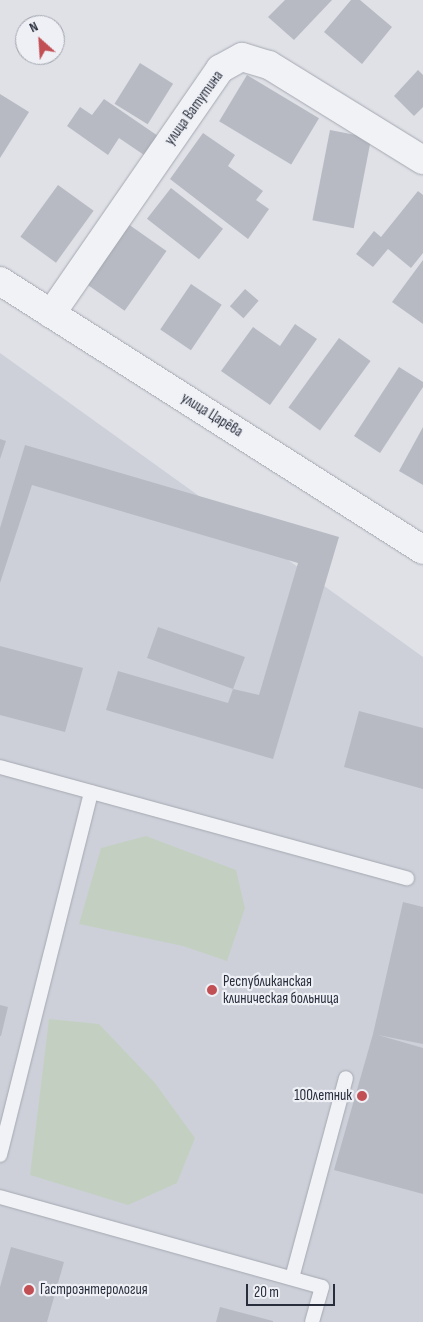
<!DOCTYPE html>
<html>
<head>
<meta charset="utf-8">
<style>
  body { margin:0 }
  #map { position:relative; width:423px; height:1322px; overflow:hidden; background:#dfe1e7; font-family:"Sofia Sans Condensed",sans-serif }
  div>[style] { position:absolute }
  .built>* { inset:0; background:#cdd0d9 }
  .green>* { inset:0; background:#c3d0c1 }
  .building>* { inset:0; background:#b7bac3; transform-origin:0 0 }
  .roads { filter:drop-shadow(0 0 1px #a5a8b1) drop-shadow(0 0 1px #a5a8b1) }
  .lane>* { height:14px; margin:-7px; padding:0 7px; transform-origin:7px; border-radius:7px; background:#f1f2f6 }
  .street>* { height:28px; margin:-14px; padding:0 14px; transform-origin:14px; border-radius:14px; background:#f1f2f6 }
  .dots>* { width:14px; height:14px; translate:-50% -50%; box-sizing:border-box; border:2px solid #eef0f5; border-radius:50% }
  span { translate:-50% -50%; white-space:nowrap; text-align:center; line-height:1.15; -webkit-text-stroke:4.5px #eef0f5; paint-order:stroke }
  .street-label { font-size:15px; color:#292e3d }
  .poi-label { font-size:15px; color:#292e3d }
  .left { translate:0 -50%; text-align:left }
  .right { translate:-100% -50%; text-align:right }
  .north { position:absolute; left:15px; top:15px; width:50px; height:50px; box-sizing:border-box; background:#eef0f5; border:1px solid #9fa2ab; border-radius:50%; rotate:334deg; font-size:14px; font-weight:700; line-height:20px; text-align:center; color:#292e3d }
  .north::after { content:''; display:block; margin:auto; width:18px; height:22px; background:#c14f54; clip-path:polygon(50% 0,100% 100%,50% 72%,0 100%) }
  .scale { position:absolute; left:246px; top:1284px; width:89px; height:22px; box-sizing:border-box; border:2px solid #292e3d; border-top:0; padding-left:6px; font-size:15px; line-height:18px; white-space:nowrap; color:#292e3d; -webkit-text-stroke:4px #eef0f5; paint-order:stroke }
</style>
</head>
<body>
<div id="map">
  <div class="built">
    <i style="clip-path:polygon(0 353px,423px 657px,423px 1322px,0 1322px)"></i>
  </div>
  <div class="green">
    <i style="clip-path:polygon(146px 836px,236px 870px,245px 908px,227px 961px,183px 946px,79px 924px,101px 848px)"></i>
    <i style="clip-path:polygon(49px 1019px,99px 1024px,155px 1083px,195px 1138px,177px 1183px,128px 1205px,30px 1175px)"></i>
  </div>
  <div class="building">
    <i style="clip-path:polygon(285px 0,332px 0,294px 40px,268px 17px)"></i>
    <i style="clip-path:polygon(351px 0,360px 0,392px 27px,362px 64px,324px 32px)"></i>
    <i style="left:140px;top:63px;width:39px;height:48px;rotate:32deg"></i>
    <i style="clip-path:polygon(418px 70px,423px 75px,423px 107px,414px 116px,394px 96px)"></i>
    <i style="left:247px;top:75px;width:84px;height:54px;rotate:31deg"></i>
    <i style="clip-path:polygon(0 94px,29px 112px,0 158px)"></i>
    <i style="clip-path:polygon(104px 99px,161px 138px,147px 157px,119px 138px,108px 155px,67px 126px,80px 107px,92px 115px)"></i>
    <i style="left:330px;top:130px;width:42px;height:92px;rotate:11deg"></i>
    <i style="clip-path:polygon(203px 133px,235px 155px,228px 166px,263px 191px,256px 200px,269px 209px,248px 239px,170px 179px)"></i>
    <i style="left:58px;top:185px;width:44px;height:64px;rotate:36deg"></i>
    <i style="left:171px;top:188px;width:66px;height:39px;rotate:38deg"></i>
    <i style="clip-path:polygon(418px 191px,423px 195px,423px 253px,411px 268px,388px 249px,373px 267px,356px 254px,374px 231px,381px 237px)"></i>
    <i style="left:128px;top:224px;width:47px;height:73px;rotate:35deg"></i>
    <i style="clip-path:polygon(423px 260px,423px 324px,392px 302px)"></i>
    <i style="left:191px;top:284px;width:37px;height:55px;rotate:34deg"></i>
    <i style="left:245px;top:289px;width:18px;height:23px;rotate:41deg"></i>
    <i style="clip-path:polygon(295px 324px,317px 339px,270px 405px,221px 371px,253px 327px,280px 346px)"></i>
    <i style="left:339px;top:338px;width:39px;height:86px;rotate:36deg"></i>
    <i style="clip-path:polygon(399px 367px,423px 382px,423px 387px,380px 453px,354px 436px)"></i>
    <i style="clip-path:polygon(423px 427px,423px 485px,399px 471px)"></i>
    <i style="clip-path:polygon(0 439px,6px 441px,0 459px)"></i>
    <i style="clip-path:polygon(25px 445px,339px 537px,273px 759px,106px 710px,118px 671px,228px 703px,233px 689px,147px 658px,158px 627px,245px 657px,233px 689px,259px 695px,298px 563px,32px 485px,0 583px,0 528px)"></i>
    <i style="clip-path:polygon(0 646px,83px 668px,65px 732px,0 715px)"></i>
    <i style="clip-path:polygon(359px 711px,423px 728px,423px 789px,344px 767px)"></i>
    <i style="clip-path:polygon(403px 902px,423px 907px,423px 1044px,378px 1035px,423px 1048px,423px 1194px,334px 1170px,373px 1034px)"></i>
    <i style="clip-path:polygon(0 1005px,8px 1007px,1px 1036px,0 1036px)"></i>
    <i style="clip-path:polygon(11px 1247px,64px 1262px,47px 1322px,0 1322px,0 1287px)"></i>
    <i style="clip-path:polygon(220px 1307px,273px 1321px,273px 1322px,216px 1322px)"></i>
  </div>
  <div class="roads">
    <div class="lane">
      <i style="left:0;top:767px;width:422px;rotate:15.3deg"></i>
      <i style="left:0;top:1155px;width:374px;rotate:-75.9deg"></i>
      <i style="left:0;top:1197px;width:334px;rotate:15.6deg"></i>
      <i style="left:322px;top:1287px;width:36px;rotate:106deg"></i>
      <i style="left:292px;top:1278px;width:207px;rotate:-74.9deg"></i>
    </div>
    <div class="street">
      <i style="left:0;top:281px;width:501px;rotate:32.45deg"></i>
      <i style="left:51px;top:314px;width:298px;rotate:-55.4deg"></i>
      <i style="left:220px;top:69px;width:25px;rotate:-29deg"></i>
      <i style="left:242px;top:57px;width:28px;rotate:17deg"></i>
      <i style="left:269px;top:65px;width:181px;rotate:31.7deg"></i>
    </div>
  </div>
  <div class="dots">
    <i style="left:212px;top:990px;background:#c14f54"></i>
    <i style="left:362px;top:1096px;background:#c14f54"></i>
    <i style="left:29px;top:1290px;background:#c14f54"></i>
  </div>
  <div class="street-label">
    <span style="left:194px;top:108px;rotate:-54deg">улица Ватутина</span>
    <span style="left:212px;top:415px;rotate:32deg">улица Царёва</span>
  </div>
  <div class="poi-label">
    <span class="left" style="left:223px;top:990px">Республиканская<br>клиническая больница</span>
    <span class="right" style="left:352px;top:1096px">100летник</span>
    <span class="left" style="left:40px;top:1290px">Гастроэнтерология</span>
  </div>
  <div class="north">N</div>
  <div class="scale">20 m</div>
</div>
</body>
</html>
